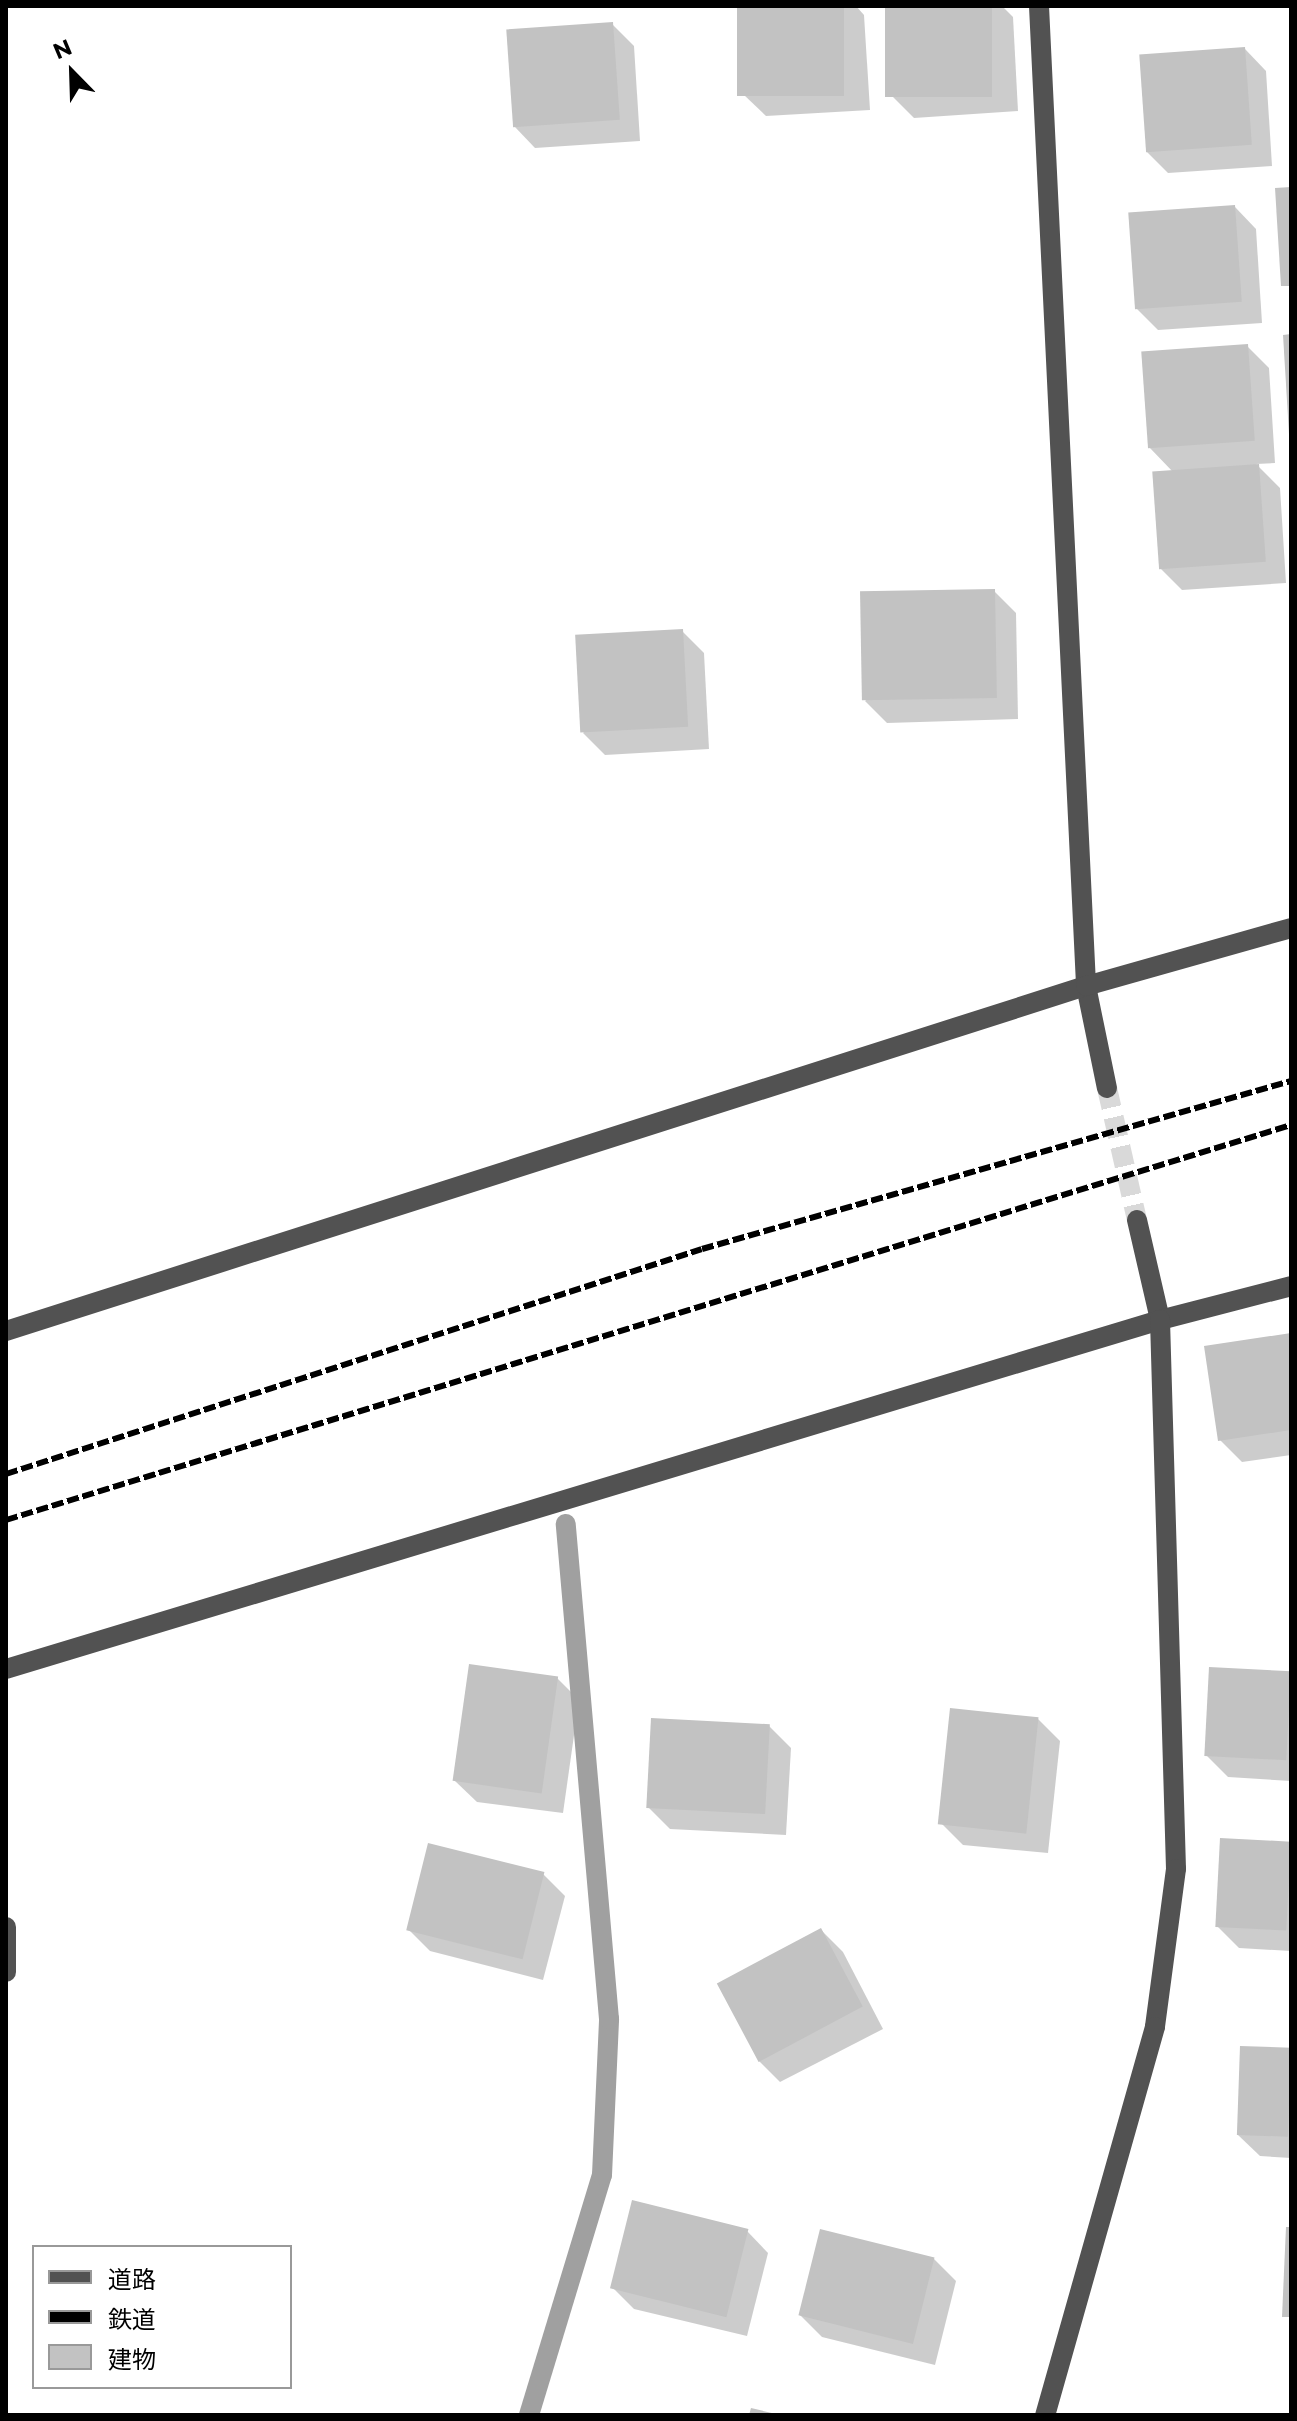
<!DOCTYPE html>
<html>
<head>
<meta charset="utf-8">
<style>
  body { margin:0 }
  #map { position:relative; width:1297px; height:2421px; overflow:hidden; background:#fff; font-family:Montserrat,"Noto Sans JP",sans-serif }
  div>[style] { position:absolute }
  .shadow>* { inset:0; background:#0003 }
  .stream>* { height:20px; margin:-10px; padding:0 10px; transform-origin:10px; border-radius:10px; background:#a0a0a0 }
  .building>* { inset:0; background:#c2c2c2; transform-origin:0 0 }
  .minor-tunnel>* { height:20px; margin-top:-10px; transform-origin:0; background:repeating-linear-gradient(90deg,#d9d9d9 0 20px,transparent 0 30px) }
  .minor>* { height:20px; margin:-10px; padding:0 10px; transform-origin:10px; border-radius:10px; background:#525252 }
  .rail>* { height:6px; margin-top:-3px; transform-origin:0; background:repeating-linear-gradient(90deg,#000 0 12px,transparent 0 16px) }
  span { translate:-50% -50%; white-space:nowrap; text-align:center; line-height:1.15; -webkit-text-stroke:8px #fff; paint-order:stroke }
  .frame { position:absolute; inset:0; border:8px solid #000; pointer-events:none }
  .legend { position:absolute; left:32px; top:2245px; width:260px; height:144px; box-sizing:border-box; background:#fff; border:2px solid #999; margin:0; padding:10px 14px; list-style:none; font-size:24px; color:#000 }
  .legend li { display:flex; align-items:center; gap:16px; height:40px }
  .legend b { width:40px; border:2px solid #999 }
  .north { position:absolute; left:32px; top:32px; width:80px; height:80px; -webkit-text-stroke:6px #fff; paint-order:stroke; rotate:337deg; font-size:22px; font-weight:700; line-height:32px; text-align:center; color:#000 }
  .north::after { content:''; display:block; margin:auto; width:28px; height:36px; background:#000; clip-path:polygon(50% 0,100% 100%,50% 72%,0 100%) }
</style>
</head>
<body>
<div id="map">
  <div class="shadow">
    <i style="clip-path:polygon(739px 6px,856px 6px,864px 15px,870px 110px,766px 116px,744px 95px)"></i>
    <i style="clip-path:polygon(887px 6px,1002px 6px,1013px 17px,1018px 111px,914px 118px,892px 96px)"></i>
    <i style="clip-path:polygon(612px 24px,634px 46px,640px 141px,535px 148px,514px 126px)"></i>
    <i style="clip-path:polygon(1245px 49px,1266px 71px,1272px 166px,1168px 173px,1146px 151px)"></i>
    <i style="clip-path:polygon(1235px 207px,1256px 229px,1262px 323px,1158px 330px,1136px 308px)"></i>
    <i style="clip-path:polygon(1247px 346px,1269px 368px,1275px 463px,1256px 464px,1280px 488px,1286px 583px,1182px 590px,1160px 568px,1173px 472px,1149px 447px)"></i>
    <i style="clip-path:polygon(994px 591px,1016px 613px,1018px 719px,887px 723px,865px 701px)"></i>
    <i style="clip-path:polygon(682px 631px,704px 653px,709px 749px,605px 755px,583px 733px)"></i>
    <i style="clip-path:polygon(1291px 1335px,1291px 1455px,1242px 1462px,1220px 1440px)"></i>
    <i style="clip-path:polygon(1291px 1673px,1291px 1781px,1228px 1777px,1206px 1755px)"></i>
    <i style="clip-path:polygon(557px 1678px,579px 1700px,563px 1813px,477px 1802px,455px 1781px)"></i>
    <i style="clip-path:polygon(1038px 1719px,1060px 1741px,1048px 1853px,963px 1845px,941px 1823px)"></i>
    <i style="clip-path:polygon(769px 1726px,791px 1748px,786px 1835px,670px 1829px,648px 1807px)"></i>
    <i style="clip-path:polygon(1291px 1844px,1291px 1951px,1239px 1948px,1217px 1926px)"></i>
    <i style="clip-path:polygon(543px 1874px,565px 1896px,543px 1980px,430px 1951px,408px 1929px)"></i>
    <i style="clip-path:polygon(821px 1930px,843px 1952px,883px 2029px,780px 2082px,758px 2060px)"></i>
    <i style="clip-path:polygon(1291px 2050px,1291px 2158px,1260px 2156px,1238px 2135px)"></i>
    <i style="clip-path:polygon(747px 2231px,768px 2253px,747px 2336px,634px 2309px,612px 2287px)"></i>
    <i style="clip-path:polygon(934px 2259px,956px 2281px,935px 2365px,822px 2337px,800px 2315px)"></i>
  </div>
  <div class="stream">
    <i style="left:529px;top:2415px;width:251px;rotate:-73.1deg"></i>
    <i style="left:602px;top:2175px;width:156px;rotate:-87.4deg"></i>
    <i style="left:609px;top:2019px;width:497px;rotate:-95deg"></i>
  </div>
  <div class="building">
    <i style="left:737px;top:6px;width:107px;height:90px"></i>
    <i style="left:885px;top:6px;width:107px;height:91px"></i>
    <i style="left:613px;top:22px;width:98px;height:107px;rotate:86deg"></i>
    <i style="left:1245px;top:47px;width:98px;height:106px;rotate:86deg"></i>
    <i style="clip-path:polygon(1291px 187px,1291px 286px,1281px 286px,1275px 188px)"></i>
    <i style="left:1235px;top:205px;width:97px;height:107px;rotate:86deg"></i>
    <i style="clip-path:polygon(1291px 334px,1291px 434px,1289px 434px,1283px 335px)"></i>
    <i style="left:1248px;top:344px;width:97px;height:107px;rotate:86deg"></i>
    <i style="left:1259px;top:464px;width:98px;height:107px;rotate:86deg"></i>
    <i style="left:995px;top:589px;width:109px;height:135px;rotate:89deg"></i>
    <i style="left:683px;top:629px;width:98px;height:108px;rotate:87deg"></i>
    <i style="clip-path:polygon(1291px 1333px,1291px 1430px,1218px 1441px,1204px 1346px)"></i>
    <i style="left:469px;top:1664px;width:90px;height:118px;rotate:8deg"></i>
    <i style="left:1209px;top:1667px;width:82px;height:89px;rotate:3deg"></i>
    <i style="left:950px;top:1708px;width:89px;height:117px;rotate:6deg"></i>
    <i style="left:651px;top:1718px;width:119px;height:90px;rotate:3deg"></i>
    <i style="left:1220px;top:1838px;width:71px;height:89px;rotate:3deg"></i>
    <i style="left:428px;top:1843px;width:120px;height:90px;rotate:14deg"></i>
    <i style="left:821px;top:1928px;width:89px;height:118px;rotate:62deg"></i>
    <i style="left:1240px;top:2046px;width:51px;height:89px;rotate:2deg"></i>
    <i style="left:632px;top:2200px;width:120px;height:91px;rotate:14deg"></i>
    <i style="clip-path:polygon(1286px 2227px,1291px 2227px,1291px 2317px,1282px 2317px)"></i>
    <i style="left:820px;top:2229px;width:118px;height:89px;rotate:14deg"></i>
    <i style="clip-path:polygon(751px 2408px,776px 2414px,776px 2415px,749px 2415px)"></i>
  </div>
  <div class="minor-tunnel">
    <i style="left:1107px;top:1088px;width:135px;rotate:77.2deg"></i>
  </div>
  <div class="minor">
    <i style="left:1039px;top:6px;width:981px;rotate:87.25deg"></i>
    <i style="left:1086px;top:986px;width:104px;rotate:78.4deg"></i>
    <i style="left:1137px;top:1220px;width:103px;rotate:77deg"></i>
    <i style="left:1160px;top:1320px;width:135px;rotate:-14.5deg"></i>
    <i style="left:6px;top:1331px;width:1134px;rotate:-17.72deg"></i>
    <i style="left:1086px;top:986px;width:213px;rotate:-15.8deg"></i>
    <i style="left:6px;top:1669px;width:1206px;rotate:-16.83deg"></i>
    <i style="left:1160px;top:1320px;width:549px;rotate:88.33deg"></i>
    <i style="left:1176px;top:1869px;width:159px;rotate:97.6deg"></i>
    <i style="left:1155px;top:2027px;width:403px;rotate:105.8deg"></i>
    <i style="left:6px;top:1927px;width:45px;rotate:90deg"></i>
  </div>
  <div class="rail">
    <i style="left:6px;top:1474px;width:731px;rotate:-17.91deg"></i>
    <i style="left:702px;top:1249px;width:612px;rotate:-15.92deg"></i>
    <i style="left:6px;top:1520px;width:1344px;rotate:-17.09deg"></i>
  </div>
  <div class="frame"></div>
  <ul class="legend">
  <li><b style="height:10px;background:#525252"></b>道路</li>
  <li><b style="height:10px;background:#000"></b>鉄道</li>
  <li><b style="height:22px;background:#c2c2c2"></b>建物</li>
  </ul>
  <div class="north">N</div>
</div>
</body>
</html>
